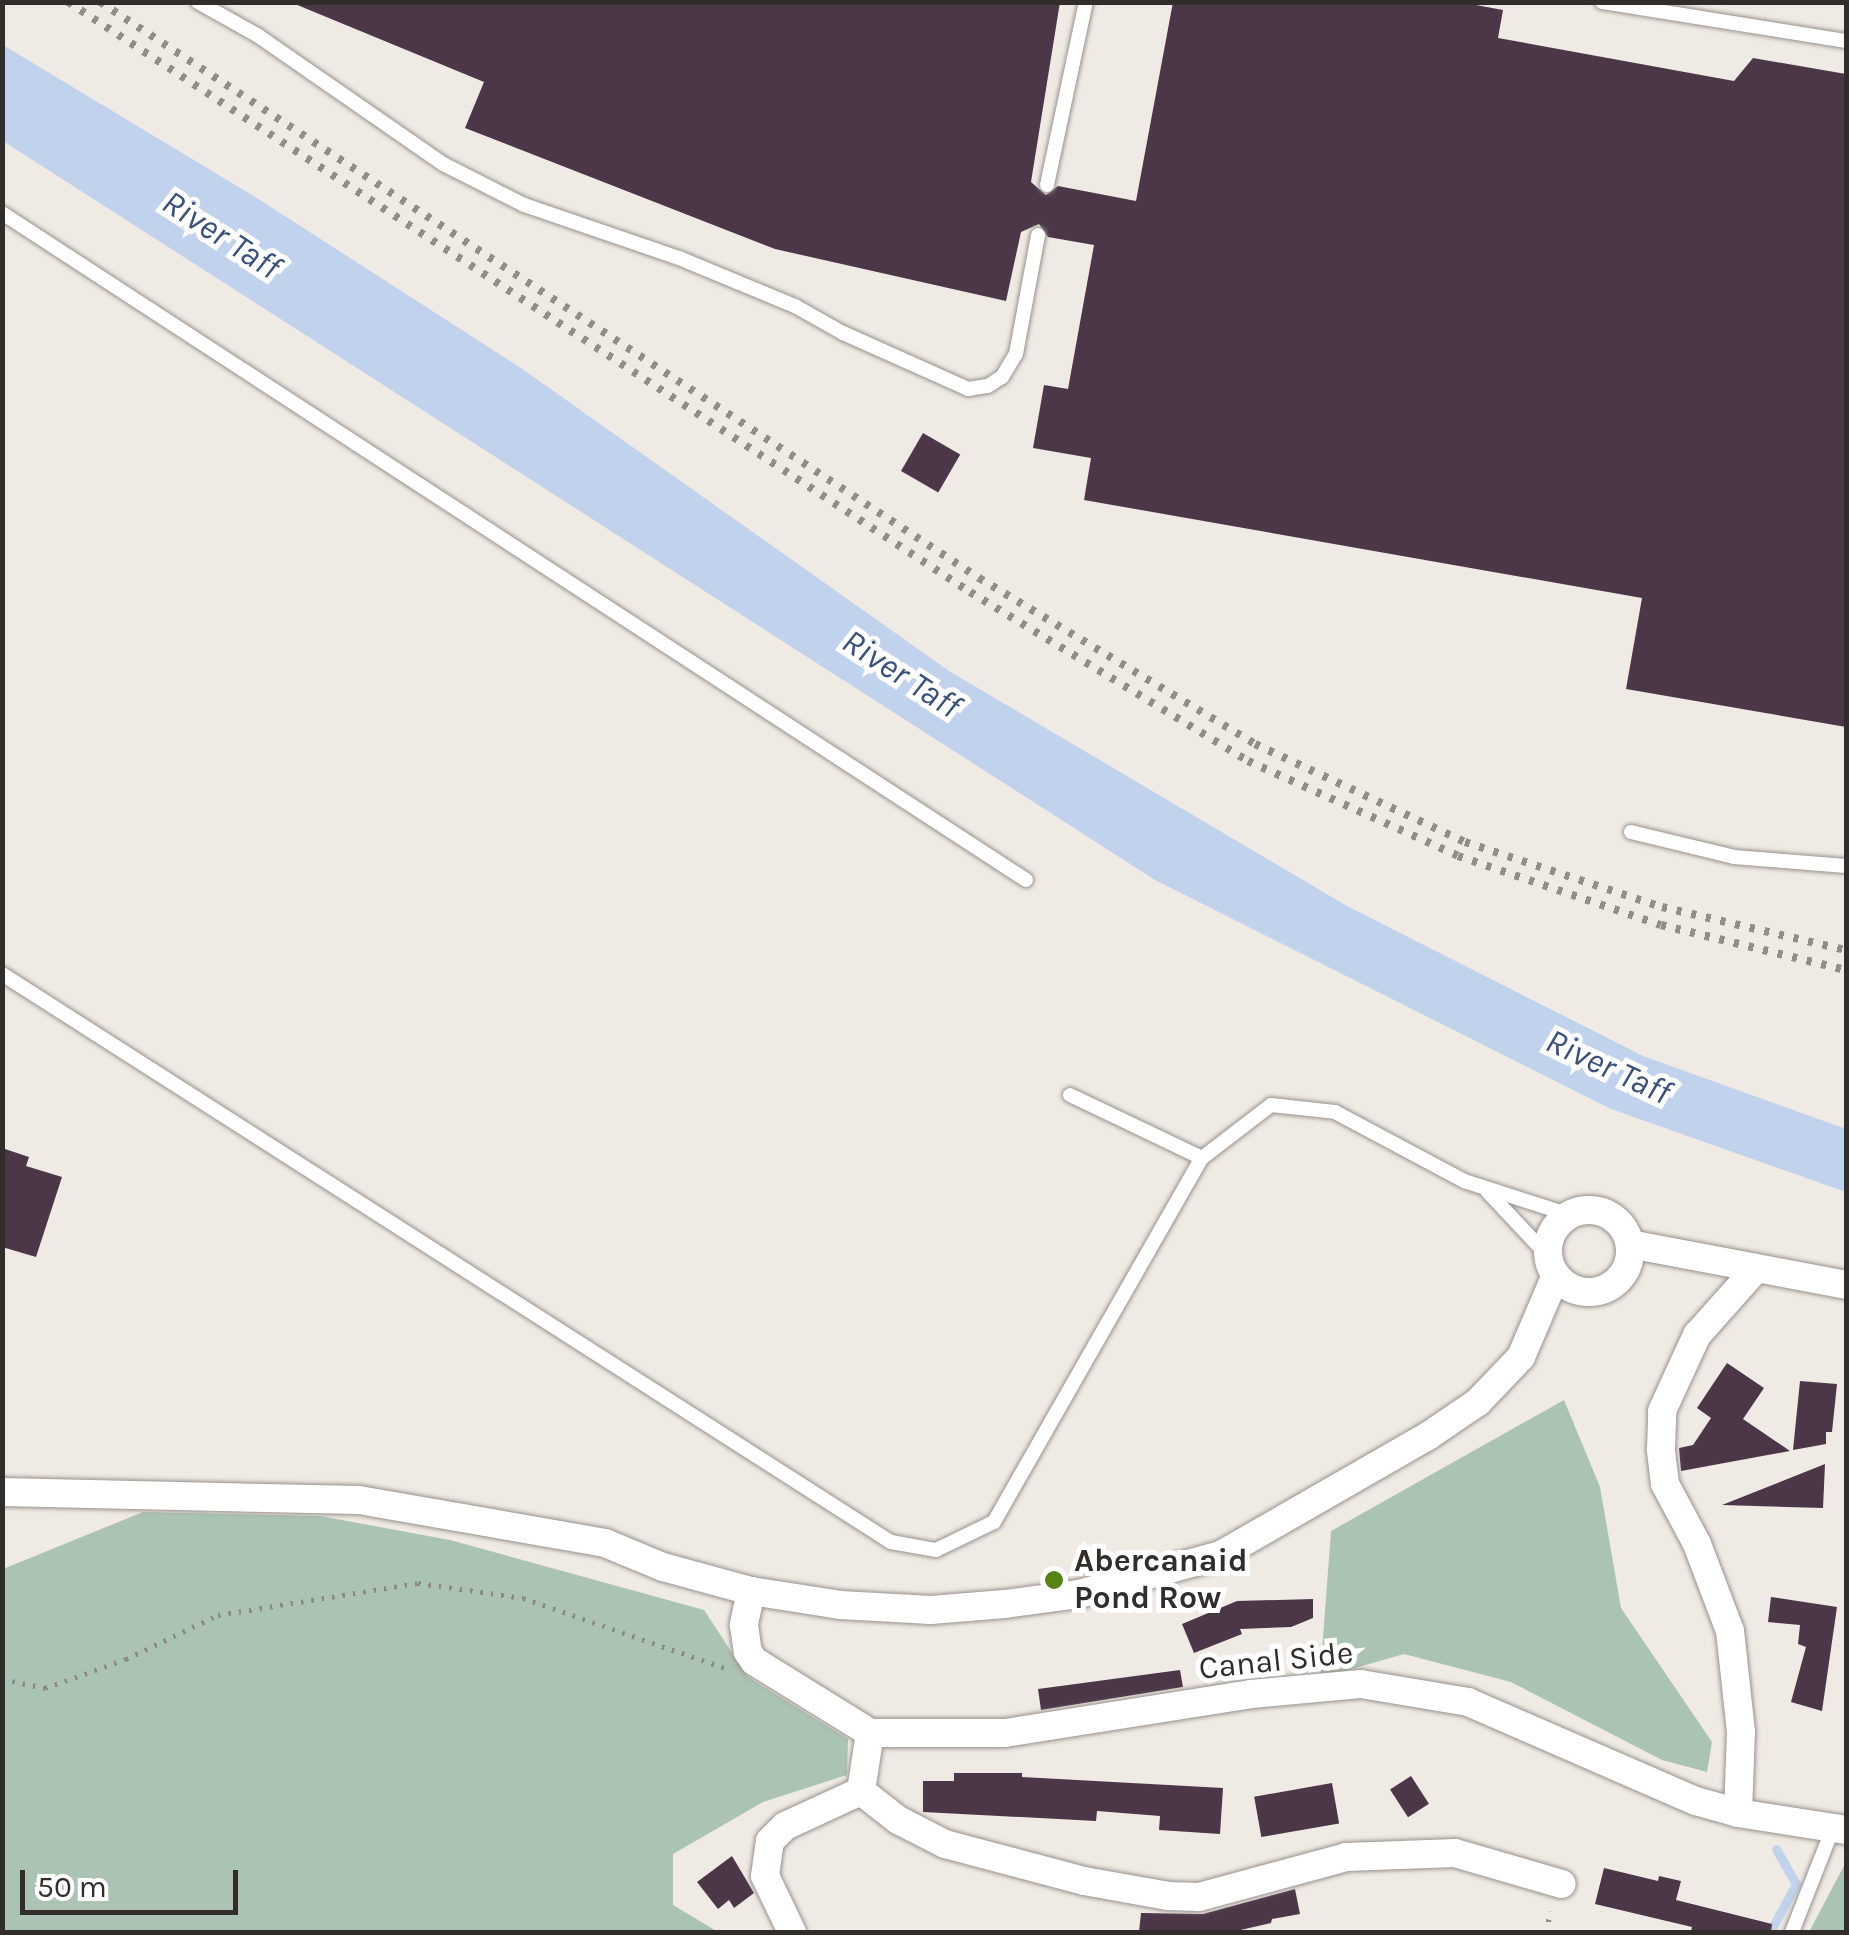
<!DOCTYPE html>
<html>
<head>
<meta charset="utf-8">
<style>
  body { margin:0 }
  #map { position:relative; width:1849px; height:1935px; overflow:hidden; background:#f0eae4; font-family:Karla,sans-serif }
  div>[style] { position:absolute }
  .green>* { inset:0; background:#abc3b2 }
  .water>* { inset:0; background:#c1d2ec }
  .stream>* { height:9px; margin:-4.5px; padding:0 4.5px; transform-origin:4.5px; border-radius:4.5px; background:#c1d2ec }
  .building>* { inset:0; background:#4c3749; transform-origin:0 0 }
  .path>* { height:5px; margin-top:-2.5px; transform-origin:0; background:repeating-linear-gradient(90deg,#8c8884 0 2.5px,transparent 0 10.5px) }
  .roads { filter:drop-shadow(0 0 2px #97918c) drop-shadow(0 0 2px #97918c) }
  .lane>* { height:14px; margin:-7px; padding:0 7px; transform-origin:7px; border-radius:7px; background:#fff }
  .street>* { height:28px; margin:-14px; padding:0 14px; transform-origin:14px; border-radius:14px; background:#fff }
  .street>.ring { margin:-14px; padding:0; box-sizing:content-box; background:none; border:28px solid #fff; border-radius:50% }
  .rail>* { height:8px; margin-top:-4px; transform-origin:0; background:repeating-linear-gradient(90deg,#928d89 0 5px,transparent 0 15px) }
  .dots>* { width:28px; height:28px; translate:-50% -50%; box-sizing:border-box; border:5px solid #fff; border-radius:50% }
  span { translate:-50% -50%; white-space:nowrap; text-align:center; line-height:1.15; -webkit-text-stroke:10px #fff; paint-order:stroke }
  .poi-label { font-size:32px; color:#302d2b; font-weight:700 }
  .left { translate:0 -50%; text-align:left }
  .street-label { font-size:32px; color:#302d2b }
  .water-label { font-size:35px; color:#3a5279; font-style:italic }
  .frame { position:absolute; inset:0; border:5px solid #302d2b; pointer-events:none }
  .scale { position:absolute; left:20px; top:1870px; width:218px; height:45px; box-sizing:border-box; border:5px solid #302d2b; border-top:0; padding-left:12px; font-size:30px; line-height:35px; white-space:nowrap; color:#302d2b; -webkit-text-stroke:8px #fff; paint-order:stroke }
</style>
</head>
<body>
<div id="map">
  <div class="green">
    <i style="clip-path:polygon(1564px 1400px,1600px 1487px,1621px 1608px,1712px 1742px,1707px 1772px,1662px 1760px,1511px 1682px,1404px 1654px,1320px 1678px,1331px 1531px)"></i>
    <i style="clip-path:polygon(143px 1512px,320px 1516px,450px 1540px,704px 1610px,748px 1677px,848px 1739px,847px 1775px,763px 1802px,673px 1854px,673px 1905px,718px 1932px,3px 1932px,3px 1569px)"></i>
    <i style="clip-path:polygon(1846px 1862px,1846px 1932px,1809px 1932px)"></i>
  </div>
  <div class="water">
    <i style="clip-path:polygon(3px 45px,260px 200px,521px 368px,949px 671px,1347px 906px,1643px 1056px,1846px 1129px,1846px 1192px,1611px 1109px,1155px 880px,3px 141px)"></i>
  </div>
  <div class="stream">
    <i style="left:1770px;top:1932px;width:55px;rotate:-61.6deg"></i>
    <i style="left:1796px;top:1884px;width:40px;rotate:-119.7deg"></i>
  </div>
  <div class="building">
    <i style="clip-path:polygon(290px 2px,1060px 2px,1031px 182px,1046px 195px,1058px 186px,1136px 201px,1173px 2px,1460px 2px,1503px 10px,1498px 38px,1734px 81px,1753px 58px,1846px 74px,1846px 727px,1626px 689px,1642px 598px,1084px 500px,1091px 458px,1033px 448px,1044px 385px,1068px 389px,1094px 245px,1048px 237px,1039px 224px,1021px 232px,1006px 301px,775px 249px,465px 128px,484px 82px)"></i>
    <i style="left:923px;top:433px;width:43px;height:44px;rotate:30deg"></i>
    <i style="clip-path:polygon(2px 1148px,29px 1157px,26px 1166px,62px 1177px,36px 1257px,2px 1247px)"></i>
    <i style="clip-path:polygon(1727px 1363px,1764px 1388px,1743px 1419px,1790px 1451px,1681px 1471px,1679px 1448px,1693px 1445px,1711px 1418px,1697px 1408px)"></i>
    <i style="clip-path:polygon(1800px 1381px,1837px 1384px,1832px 1432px,1826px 1432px,1826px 1444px,1793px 1450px)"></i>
    <i style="clip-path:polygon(1825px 1464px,1823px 1508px,1722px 1505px)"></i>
    <i style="clip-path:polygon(1771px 1597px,1837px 1607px,1822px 1711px,1791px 1702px,1806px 1647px,1798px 1644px,1800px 1625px,1768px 1622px)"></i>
    <i style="clip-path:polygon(1313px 1599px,1313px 1618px,1291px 1627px,1240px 1629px,1242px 1634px,1194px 1653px,1182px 1624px,1237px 1601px)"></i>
    <i style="clip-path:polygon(1180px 1670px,1183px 1687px,1041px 1710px,1038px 1689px)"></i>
    <i style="clip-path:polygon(954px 1773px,1022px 1773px,1022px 1777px,1223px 1788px,1220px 1834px,1159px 1830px,1160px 1816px,1097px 1811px,1096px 1821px,923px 1812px,923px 1781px,954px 1781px)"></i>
    <i style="left:1411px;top:1776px;width:33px;height:25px;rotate:57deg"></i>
    <i style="left:1332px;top:1783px;width:41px;height:79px;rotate:80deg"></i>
    <i style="clip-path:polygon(732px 1856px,754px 1893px,734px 1908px,729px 1900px,718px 1909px,697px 1882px)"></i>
    <i style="clip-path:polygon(1604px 1868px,1658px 1881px,1659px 1876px,1681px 1881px,1676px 1900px,1772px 1924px,1771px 1932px,1691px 1932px,1692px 1927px,1595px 1904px)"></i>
    <i style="clip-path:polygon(1295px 1889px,1300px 1914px,1272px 1919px,1271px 1923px,1232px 1932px,1139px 1932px,1141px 1913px,1203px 1914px)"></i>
  </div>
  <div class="path">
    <i style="left:2px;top:1679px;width:44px;rotate:11.8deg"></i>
    <i style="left:45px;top:1688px;width:86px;rotate:-19.7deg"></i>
    <i style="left:126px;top:1659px;width:102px;rotate:-25.6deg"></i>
    <i style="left:218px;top:1615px;width:203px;rotate:-9.1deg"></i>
    <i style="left:418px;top:1583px;width:106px;rotate:8.1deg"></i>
    <i style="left:523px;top:1598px;width:214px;rotate:19.1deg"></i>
    <i style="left:1548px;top:1932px;width:21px;rotate:-87deg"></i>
  </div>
  <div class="roads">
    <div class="lane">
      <i style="left:198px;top:2px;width:68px;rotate:29.2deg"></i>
      <i style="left:257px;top:35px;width:226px;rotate:34.7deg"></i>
      <i style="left:443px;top:164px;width:91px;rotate:26.8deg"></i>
      <i style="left:524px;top:205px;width:164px;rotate:18.9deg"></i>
      <i style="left:679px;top:258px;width:126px;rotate:22.5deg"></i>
      <i style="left:795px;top:306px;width:55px;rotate:29.4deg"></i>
      <i style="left:843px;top:333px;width:137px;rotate:24.1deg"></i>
      <i style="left:968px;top:389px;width:20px;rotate:-9deg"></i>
      <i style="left:988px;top:386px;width:17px;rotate:-33deg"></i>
      <i style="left:1002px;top:377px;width:27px;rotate:-59deg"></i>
      <i style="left:1016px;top:354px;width:121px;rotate:-79.5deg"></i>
      <i style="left:1602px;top:2px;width:247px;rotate:9.1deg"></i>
      <i style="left:1047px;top:185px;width:187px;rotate:-78deg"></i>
      <i style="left:2px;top:213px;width:1222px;rotate:33.08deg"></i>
      <i style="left:1631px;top:832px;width:106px;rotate:13.6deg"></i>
      <i style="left:1734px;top:857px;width:112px;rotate:4.6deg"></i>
      <i style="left:2px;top:974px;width:1055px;rotate:32.58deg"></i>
      <i style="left:891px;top:1542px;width:46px;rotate:10.1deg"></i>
      <i style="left:936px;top:1550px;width:64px;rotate:-25.8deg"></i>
      <i style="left:994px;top:1522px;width:419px;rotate:-60.3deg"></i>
      <i style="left:1202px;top:1158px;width:87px;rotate:-37.5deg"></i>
      <i style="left:1271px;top:1105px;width:64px;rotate:6.2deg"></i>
      <i style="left:1335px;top:1112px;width:146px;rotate:28.1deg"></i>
      <i style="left:1464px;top:1181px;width:111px;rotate:17.8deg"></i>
      <i style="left:1070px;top:1095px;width:146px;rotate:25.5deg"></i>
      <i style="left:1487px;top:1191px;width:89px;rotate:46.8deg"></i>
      <i style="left:1792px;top:1932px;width:112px;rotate:-68.5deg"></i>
    </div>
    <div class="street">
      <i class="ring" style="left:1548px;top:1210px;width:54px;height:54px"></i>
      <i style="left:1630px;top:1244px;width:220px;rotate:10.7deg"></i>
      <i style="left:2px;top:1492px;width:357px;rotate:1.3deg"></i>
      <i style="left:359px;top:1500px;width:250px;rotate:9.9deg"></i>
      <i style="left:605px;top:1543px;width:63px;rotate:22.5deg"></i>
      <i style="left:663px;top:1567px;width:91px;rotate:15.3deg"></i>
      <i style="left:751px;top:1591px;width:90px;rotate:8.9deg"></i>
      <i style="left:840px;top:1605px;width:91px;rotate:3.1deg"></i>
      <i style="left:931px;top:1610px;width:74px;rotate:-4.6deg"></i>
      <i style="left:1005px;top:1604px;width:75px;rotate:-7.7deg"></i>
      <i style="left:1079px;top:1594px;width:147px;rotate:-15.4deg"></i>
      <i style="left:1221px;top:1555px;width:239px;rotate:-29.9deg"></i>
      <i style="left:1428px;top:1436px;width:60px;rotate:-34.2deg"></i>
      <i style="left:1478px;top:1402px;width:62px;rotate:-46.3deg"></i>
      <i style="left:1521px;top:1357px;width:89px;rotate:-66.9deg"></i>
      <i style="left:751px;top:1591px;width:35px;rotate:102deg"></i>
      <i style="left:744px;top:1625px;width:27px;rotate:82deg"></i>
      <i style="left:748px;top:1652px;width:11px;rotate:56deg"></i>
      <i style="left:754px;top:1661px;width:137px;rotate:31.8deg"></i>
      <i style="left:870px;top:1733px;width:135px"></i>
      <i style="left:1005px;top:1733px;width:249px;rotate:-9deg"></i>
      <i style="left:1251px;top:1694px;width:110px;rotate:-5.2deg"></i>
      <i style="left:1361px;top:1684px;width:109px;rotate:9.5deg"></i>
      <i style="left:1468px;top:1702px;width:249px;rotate:23.5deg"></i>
      <i style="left:1696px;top:1801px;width:44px;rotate:15.9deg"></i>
      <i style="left:1738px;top:1813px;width:109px;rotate:8.9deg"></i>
      <i style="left:861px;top:1791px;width:47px;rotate:38.1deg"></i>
      <i style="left:898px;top:1820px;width:53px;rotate:27.1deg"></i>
      <i style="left:945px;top:1844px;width:144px;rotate:14.9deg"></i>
      <i style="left:1084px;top:1881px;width:85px;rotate:10.1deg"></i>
      <i style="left:1168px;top:1896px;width:31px;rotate:2deg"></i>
      <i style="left:1199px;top:1897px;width:152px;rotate:-15.2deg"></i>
      <i style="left:1346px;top:1857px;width:109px;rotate:-2.1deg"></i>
      <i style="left:1455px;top:1853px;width:111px;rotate:16.2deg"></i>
      <i style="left:1738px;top:1813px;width:81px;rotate:-87.9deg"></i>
      <i style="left:1741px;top:1732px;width:102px;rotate:-96.2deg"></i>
      <i style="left:1730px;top:1631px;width:93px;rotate:-110.8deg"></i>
      <i style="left:1697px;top:1544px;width:68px;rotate:-118.1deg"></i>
      <i style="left:1665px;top:1484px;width:35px;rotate:-97deg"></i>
      <i style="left:1661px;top:1449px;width:38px;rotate:-88deg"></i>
      <i style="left:1662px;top:1411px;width:84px;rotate:-65.3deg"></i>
      <i style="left:1697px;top:1335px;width:87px;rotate:-48.3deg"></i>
      <i style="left:792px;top:1932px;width:62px;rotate:-115.7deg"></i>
      <i style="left:765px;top:1876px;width:35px;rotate:-82deg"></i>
      <i style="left:770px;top:1841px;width:21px;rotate:-45deg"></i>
      <i style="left:785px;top:1826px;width:84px;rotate:-24.7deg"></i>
      <i style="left:861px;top:1791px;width:59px;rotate:-81.2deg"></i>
    </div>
  </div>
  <div class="rail">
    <i style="left:68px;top:2px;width:1078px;rotate:33.19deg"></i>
    <i style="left:970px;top:592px;width:325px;rotate:31.3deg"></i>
    <i style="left:1248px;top:761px;width:230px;rotate:24.3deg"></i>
    <i style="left:1458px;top:856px;width:214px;rotate:18.8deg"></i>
    <i style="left:1661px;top:925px;width:190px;rotate:13.7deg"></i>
    <i style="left:100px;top:2px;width:1051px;rotate:33.24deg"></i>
    <i style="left:979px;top:578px;width:322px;rotate:31deg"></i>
    <i style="left:1255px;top:744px;width:232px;rotate:25deg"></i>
    <i style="left:1465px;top:842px;width:207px;rotate:18.3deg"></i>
    <i style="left:1662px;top:907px;width:189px;rotate:13.2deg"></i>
  </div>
  <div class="dots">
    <i style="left:1054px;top:1580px;background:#568515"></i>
  </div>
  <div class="poi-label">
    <span class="left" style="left:1074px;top:1580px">Abercanaid<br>Pond Row</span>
  </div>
  <div class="street-label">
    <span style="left:1276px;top:1661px;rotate:-6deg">Canal Side</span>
  </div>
  <div class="water-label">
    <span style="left:221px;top:235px;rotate:33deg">River Taff</span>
    <span style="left:901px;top:674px;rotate:33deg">River Taff</span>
    <span style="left:1608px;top:1067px;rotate:25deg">River Taff</span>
  </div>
  <div class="frame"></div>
  <div class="scale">50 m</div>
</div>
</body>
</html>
